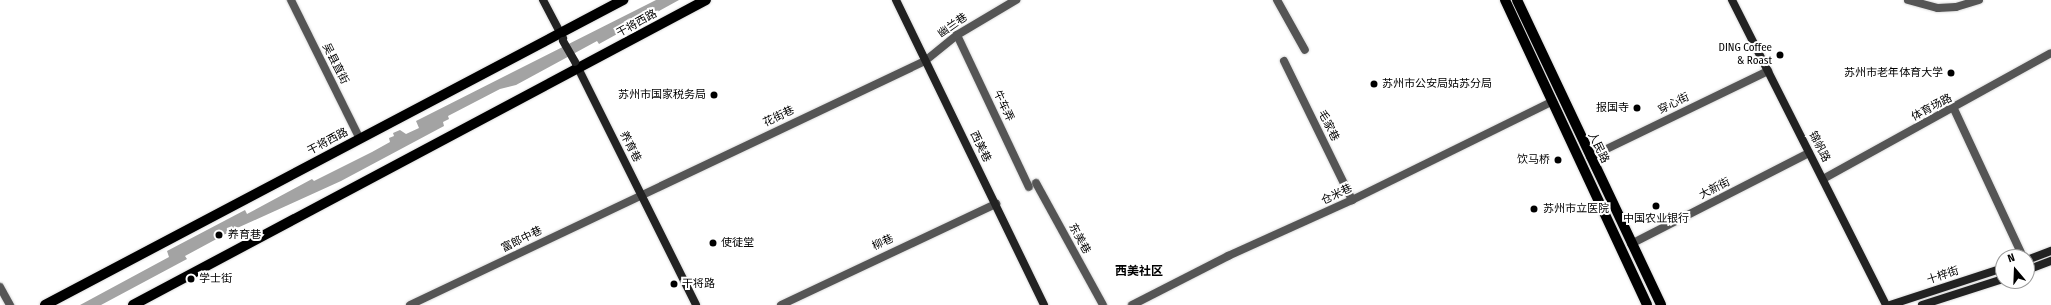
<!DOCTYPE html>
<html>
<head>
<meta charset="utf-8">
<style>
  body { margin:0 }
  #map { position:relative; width:2051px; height:305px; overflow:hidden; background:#fff; font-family:"Fira Sans Condensed","Noto Sans SC",sans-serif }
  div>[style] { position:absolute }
  .water>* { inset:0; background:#a3a3a3 }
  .roads { filter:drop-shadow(0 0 1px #dbdbdb) drop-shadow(0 0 1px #dbdbdb) }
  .street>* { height:8px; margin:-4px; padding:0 4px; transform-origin:4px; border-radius:4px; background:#555 }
  .secondary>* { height:8px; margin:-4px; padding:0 4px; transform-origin:4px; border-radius:4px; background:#222 }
  .primary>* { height:10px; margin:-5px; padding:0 5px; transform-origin:5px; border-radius:5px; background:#000 }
  .secondary-bridge>* { height:8px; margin:-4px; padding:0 4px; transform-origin:4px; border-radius:4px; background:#222 }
  .dots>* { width:11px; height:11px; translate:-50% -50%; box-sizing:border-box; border:2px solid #fff; border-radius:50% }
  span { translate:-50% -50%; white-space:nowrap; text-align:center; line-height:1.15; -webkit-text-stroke:4px #fff; paint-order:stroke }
  .street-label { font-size:11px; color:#000 }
  .poi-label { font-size:11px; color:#000 }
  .right { translate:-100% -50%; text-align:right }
  .left { translate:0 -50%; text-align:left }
  .neighbourhood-label { font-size:12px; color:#000; font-weight:700 }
  .north { position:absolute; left:1995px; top:249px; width:40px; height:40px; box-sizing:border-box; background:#fff; border:1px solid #999; border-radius:50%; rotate:341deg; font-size:11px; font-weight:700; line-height:16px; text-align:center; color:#000 }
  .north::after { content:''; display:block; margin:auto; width:14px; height:18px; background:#000; clip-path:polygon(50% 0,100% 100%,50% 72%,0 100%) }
</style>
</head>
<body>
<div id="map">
  <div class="water">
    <i style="clip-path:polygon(656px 0,679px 0,599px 44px,597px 41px,516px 85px,500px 89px,448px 116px,449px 119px,443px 122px,444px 126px,341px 181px,235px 229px,185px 256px,187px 259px,101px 305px,80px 305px,169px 257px,167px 251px,245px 210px,247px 214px,312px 179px,314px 181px,372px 152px,390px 142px,389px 138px,394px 136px,393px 133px,400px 130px,406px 134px,419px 128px,416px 121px)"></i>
  </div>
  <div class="roads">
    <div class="street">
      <i style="left:291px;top:0;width:155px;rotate:63.6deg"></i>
      <i style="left:1277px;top:0;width:57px;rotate:60.8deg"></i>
      <i style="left:1908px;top:0;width:31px;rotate:15deg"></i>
      <i style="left:1938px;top:8px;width:18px;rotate:-3deg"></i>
      <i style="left:1956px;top:7px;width:24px;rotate:-17deg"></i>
      <i style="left:957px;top:35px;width:168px;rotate:64.7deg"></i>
      <i style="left:1284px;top:61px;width:155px;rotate:63.9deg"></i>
      <i style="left:1954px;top:109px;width:163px;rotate:65deg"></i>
      <i style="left:1590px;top:157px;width:198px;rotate:-25.8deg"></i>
      <i style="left:1823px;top:179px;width:260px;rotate:-28.9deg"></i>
      <i style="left:1036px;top:183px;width:139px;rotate:61.2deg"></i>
      <i style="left:1631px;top:244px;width:200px;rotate:-27.1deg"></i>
      <i style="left:0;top:287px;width:21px;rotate:61deg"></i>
      <i style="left:410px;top:305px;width:570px;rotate:-25.35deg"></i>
      <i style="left:925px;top:61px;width:41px;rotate:-39.1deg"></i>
      <i style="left:957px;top:35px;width:69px;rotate:-30.7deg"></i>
      <i style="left:781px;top:305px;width:238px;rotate:-25.2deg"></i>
      <i style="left:1132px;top:305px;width:108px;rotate:-27deg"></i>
      <i style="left:1228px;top:256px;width:136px;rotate:-24.3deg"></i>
      <i style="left:1352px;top:200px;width:222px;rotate:-26.2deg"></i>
    </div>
    <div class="secondary">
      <i style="left:543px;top:0;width:43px;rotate:62.2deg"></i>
      <i style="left:896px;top:0;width:339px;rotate:64.1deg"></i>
      <i style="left:1732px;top:0;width:342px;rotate:63.2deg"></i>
      <i style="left:576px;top:64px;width:269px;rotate:63.5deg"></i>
      <i style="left:2027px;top:260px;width:26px;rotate:-21deg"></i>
      <i style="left:2027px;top:270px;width:26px;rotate:-21deg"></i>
      <i style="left:1890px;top:305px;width:119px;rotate:-18.1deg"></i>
      <i style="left:1922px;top:305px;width:85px;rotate:-17.8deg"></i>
    </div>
    <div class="primary">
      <i style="left:1505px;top:0;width:336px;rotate:65deg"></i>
      <i style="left:1517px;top:0;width:337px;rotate:64.7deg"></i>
      <i style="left:45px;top:305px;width:654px;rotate:-27.82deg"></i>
      <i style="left:133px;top:305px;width:649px;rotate:-28.03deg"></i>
    </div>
  </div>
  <div class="secondary-bridge">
    <i style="left:563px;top:41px;width:24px;rotate:60deg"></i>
  </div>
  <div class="dots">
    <i style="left:1780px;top:55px;background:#000"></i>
    <i style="left:1951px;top:73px;background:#000"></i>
    <i style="left:1374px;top:84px;background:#000"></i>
    <i style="left:714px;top:95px;background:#000"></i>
    <i style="left:1637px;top:108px;background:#000"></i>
    <i style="left:1558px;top:160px;background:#000"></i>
    <i style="left:1656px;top:206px;background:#000"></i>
    <i style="left:1534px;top:209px;background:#000"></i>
    <i style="left:219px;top:235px;background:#000"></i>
    <i style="left:713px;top:243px;background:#000"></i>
    <i style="left:191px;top:279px;background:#000"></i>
    <i style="left:674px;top:284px;background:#000"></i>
  </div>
  <div class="street-label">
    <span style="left:637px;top:24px;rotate:-29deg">干将西路</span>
    <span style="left:953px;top:26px;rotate:-35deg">幽兰巷</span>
    <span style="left:335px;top:64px;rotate:63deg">吴县直街</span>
    <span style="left:1674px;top:104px;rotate:-26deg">穿心街</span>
    <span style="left:1003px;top:106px;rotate:65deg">牛车弄</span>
    <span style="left:1932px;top:108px;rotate:-28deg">体育场路</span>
    <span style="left:779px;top:117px;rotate:-25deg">花街巷</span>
    <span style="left:1328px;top:126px;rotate:64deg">毛家巷</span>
    <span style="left:328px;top:142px;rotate:-28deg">干将西路</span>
    <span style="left:630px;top:147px;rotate:63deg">养育巷</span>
    <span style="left:980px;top:147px;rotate:64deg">西美巷</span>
    <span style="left:1819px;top:147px;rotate:63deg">锦帆路</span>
    <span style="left:1598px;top:148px;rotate:64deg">人民路</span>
    <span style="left:1715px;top:189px;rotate:-27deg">大新街</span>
    <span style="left:1337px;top:195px;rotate:-25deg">仓米巷</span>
    <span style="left:1079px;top:239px;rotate:61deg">东美巷</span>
    <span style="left:522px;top:240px;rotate:-26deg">富郎中巷</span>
    <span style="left:883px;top:243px;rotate:-25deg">柳巷</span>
    <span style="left:1943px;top:276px;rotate:-18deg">十梓街</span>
  </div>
  <div class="poi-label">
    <span class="right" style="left:1772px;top:55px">DING Coffee<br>&amp; Roast</span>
    <span class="right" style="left:1943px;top:73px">苏州市老年体育大学</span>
    <span class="left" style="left:1382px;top:84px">苏州市公安局姑苏分局</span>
    <span class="right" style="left:706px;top:95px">苏州市国家税务局</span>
    <span class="right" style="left:1629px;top:108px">报国寺</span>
    <span class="right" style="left:1550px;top:160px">饮马桥</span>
    <span class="left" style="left:1543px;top:209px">苏州市立医院</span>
    <span style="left:1656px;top:219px">中国农业银行</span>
    <span class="left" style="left:228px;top:235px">养育巷</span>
    <span class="left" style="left:721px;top:243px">使徒堂</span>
    <span class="left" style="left:199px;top:279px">学士街</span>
    <span class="left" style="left:682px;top:284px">干将路</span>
  </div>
  <div class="neighbourhood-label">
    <span style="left:1139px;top:272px">西美社区</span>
  </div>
  <div class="north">N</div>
</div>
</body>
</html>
